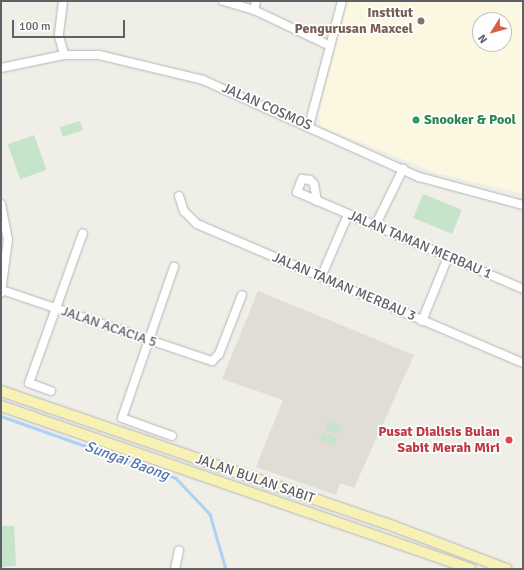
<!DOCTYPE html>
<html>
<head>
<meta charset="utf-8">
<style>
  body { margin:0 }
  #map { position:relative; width:524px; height:570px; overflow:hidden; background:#efeee7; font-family:Signika,sans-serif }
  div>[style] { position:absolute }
  .commercial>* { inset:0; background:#fbf7e0 }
  .education>* { inset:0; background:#dfddd5 }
  .green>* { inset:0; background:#c6e4c9; transform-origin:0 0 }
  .stream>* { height:2.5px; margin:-1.25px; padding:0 1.25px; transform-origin:1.25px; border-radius:1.25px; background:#afd1f6 }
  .roads { filter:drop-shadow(0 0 1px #b4b6ba) drop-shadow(0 0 1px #b4b6ba) }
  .minor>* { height:8px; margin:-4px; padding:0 4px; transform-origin:4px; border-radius:4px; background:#fff }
  .major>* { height:10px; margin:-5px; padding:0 5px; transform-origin:5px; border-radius:5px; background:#f7f2b4 }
  .dots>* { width:11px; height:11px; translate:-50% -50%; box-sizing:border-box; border:2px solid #fff; border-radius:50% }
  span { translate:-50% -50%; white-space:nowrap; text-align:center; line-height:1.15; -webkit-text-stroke:3.5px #fff; paint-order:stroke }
  .education-label { font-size:14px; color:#785e54; font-weight:700 }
  .right { translate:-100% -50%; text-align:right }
  .street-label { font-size:14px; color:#5e6166 }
  .leisure-label { font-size:14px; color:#27864d; font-weight:700 }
  .left { translate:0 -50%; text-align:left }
  .health-label { font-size:14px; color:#be3a42; font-weight:700 }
  .water-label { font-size:15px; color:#5177b0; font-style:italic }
  .frame { position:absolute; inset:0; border:2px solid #5e6166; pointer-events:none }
  .north { position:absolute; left:472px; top:12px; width:40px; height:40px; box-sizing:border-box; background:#fff; border:1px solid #bfc0c2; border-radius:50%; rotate:233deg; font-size:11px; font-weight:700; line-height:16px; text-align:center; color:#5e6166 }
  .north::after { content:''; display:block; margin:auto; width:14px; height:18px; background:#d85d44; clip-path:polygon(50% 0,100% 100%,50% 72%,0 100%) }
  .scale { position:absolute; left:12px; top:20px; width:113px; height:18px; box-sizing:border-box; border:2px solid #5e6166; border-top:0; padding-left:5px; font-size:12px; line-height:14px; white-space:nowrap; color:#5e6166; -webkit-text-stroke:3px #fff; paint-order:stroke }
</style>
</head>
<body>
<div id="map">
  <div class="commercial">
    <i style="clip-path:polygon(evenodd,347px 1px,523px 1px,523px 194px,437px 173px,322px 127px,318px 116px,347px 1px,480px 20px,504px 20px,504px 44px,480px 44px,480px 20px)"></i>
  </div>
  <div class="education">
    <i style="clip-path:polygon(258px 291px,414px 355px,354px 488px,340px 483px,336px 495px,256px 467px,283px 400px,222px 379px)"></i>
  </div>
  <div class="green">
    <i style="left:80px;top:121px;width:10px;height:21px;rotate:73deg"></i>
    <i style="left:34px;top:135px;width:37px;height:28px;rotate:70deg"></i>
    <i style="left:423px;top:194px;width:42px;height:26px;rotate:22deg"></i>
    <i style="left:328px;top:421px;width:15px;height:8px;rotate:23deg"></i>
    <i style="left:323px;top:432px;width:15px;height:8px;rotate:23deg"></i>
    <i style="clip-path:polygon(1px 526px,14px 526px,16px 566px,1px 567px)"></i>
  </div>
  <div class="stream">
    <i style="left:1px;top:416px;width:186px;rotate:19.5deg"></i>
    <i style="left:176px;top:478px;width:50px;rotate:46.6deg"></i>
    <i style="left:210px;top:514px;width:57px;rotate:73.8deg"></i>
  </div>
  <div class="roads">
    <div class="minor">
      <i style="left:63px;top:1px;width:35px;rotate:97deg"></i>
      <i style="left:59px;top:36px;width:20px;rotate:75deg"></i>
      <i style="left:223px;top:1px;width:32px;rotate:16deg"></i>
      <i style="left:254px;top:10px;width:84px;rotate:25.3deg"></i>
      <i style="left:254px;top:10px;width:9px;rotate:-77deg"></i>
      <i style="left:1px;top:68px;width:64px;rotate:-11.7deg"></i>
      <i style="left:64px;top:55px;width:35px"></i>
      <i style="left:99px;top:55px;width:107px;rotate:13.5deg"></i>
      <i style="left:203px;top:80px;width:237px;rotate:24.2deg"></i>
      <i style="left:419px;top:177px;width:108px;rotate:15.1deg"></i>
      <i style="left:309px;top:126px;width:129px;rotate:-75.2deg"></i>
      <i style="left:179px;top:196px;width:16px;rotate:72deg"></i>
      <i style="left:184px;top:211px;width:18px;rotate:45deg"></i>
      <i style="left:197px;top:224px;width:354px;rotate:23.1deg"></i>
      <i style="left:317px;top:201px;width:17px;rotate:-100deg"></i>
      <i style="left:314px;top:184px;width:6px;rotate:-135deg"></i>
      <i style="left:310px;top:180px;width:8px;rotate:-173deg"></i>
      <i style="left:302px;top:179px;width:14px;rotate:111deg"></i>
      <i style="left:297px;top:192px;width:246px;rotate:23.2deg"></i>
      <i style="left:1px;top:204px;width:36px;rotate:79deg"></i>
      <i style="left:8px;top:239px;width:54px;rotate:97.4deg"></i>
      <i style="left:375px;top:226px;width:64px;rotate:-63.8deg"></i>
      <i style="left:321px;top:277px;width:68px;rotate:-66.5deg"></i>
      <i style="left:2px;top:290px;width:222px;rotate:18.7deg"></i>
      <i style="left:212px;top:361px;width:10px;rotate:-45deg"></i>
      <i style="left:219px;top:354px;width:63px;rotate:-68.7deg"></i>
      <i style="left:422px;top:321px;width:69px;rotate:-67.9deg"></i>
      <i style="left:51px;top:391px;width:23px;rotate:-160deg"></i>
      <i style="left:29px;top:383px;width:159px;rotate:-70.2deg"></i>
      <i style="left:172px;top:436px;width:53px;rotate:-160.2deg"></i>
      <i style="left:122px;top:418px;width:160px;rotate:-71deg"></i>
      <i style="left:175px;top:569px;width:19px;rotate:-78deg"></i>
    </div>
    <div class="major">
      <i style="left:1px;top:391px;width:406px;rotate:19deg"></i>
      <i style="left:385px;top:523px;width:130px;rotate:20.7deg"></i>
      <i style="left:1px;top:406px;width:497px;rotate:19.1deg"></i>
    </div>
  </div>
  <div class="dots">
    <i style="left:421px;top:21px;background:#8d6e63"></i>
    <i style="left:416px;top:120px;background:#2e9e5b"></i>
    <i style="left:509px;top:440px;background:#e0444e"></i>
  </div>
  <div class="education-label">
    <span class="right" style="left:413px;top:21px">Institut<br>Pengurusan Maxcel</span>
  </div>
  <div class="street-label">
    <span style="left:267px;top:107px;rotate:24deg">JALAN COSMOS</span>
    <span style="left:420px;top:245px;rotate:23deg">JALAN TAMAN MERBAU 1</span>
    <span style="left:344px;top:287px;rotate:23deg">JALAN TAMAN MERBAU 3</span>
    <span style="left:109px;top:327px;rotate:19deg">JALAN ACACIA 5</span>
    <span style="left:255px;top:479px;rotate:19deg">JALAN BULAN SABIT</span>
  </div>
  <div class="leisure-label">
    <span class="left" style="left:424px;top:120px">Snooker &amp; Pool</span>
  </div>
  <div class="health-label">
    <span class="right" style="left:500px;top:440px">Pusat Dialisis Bulan<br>Sabit Merah Miri</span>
  </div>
  <div class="water-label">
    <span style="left:127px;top:461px;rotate:20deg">Sungai Baong</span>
  </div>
  <div class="frame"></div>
  <div class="north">N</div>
  <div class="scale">100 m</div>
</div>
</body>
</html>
